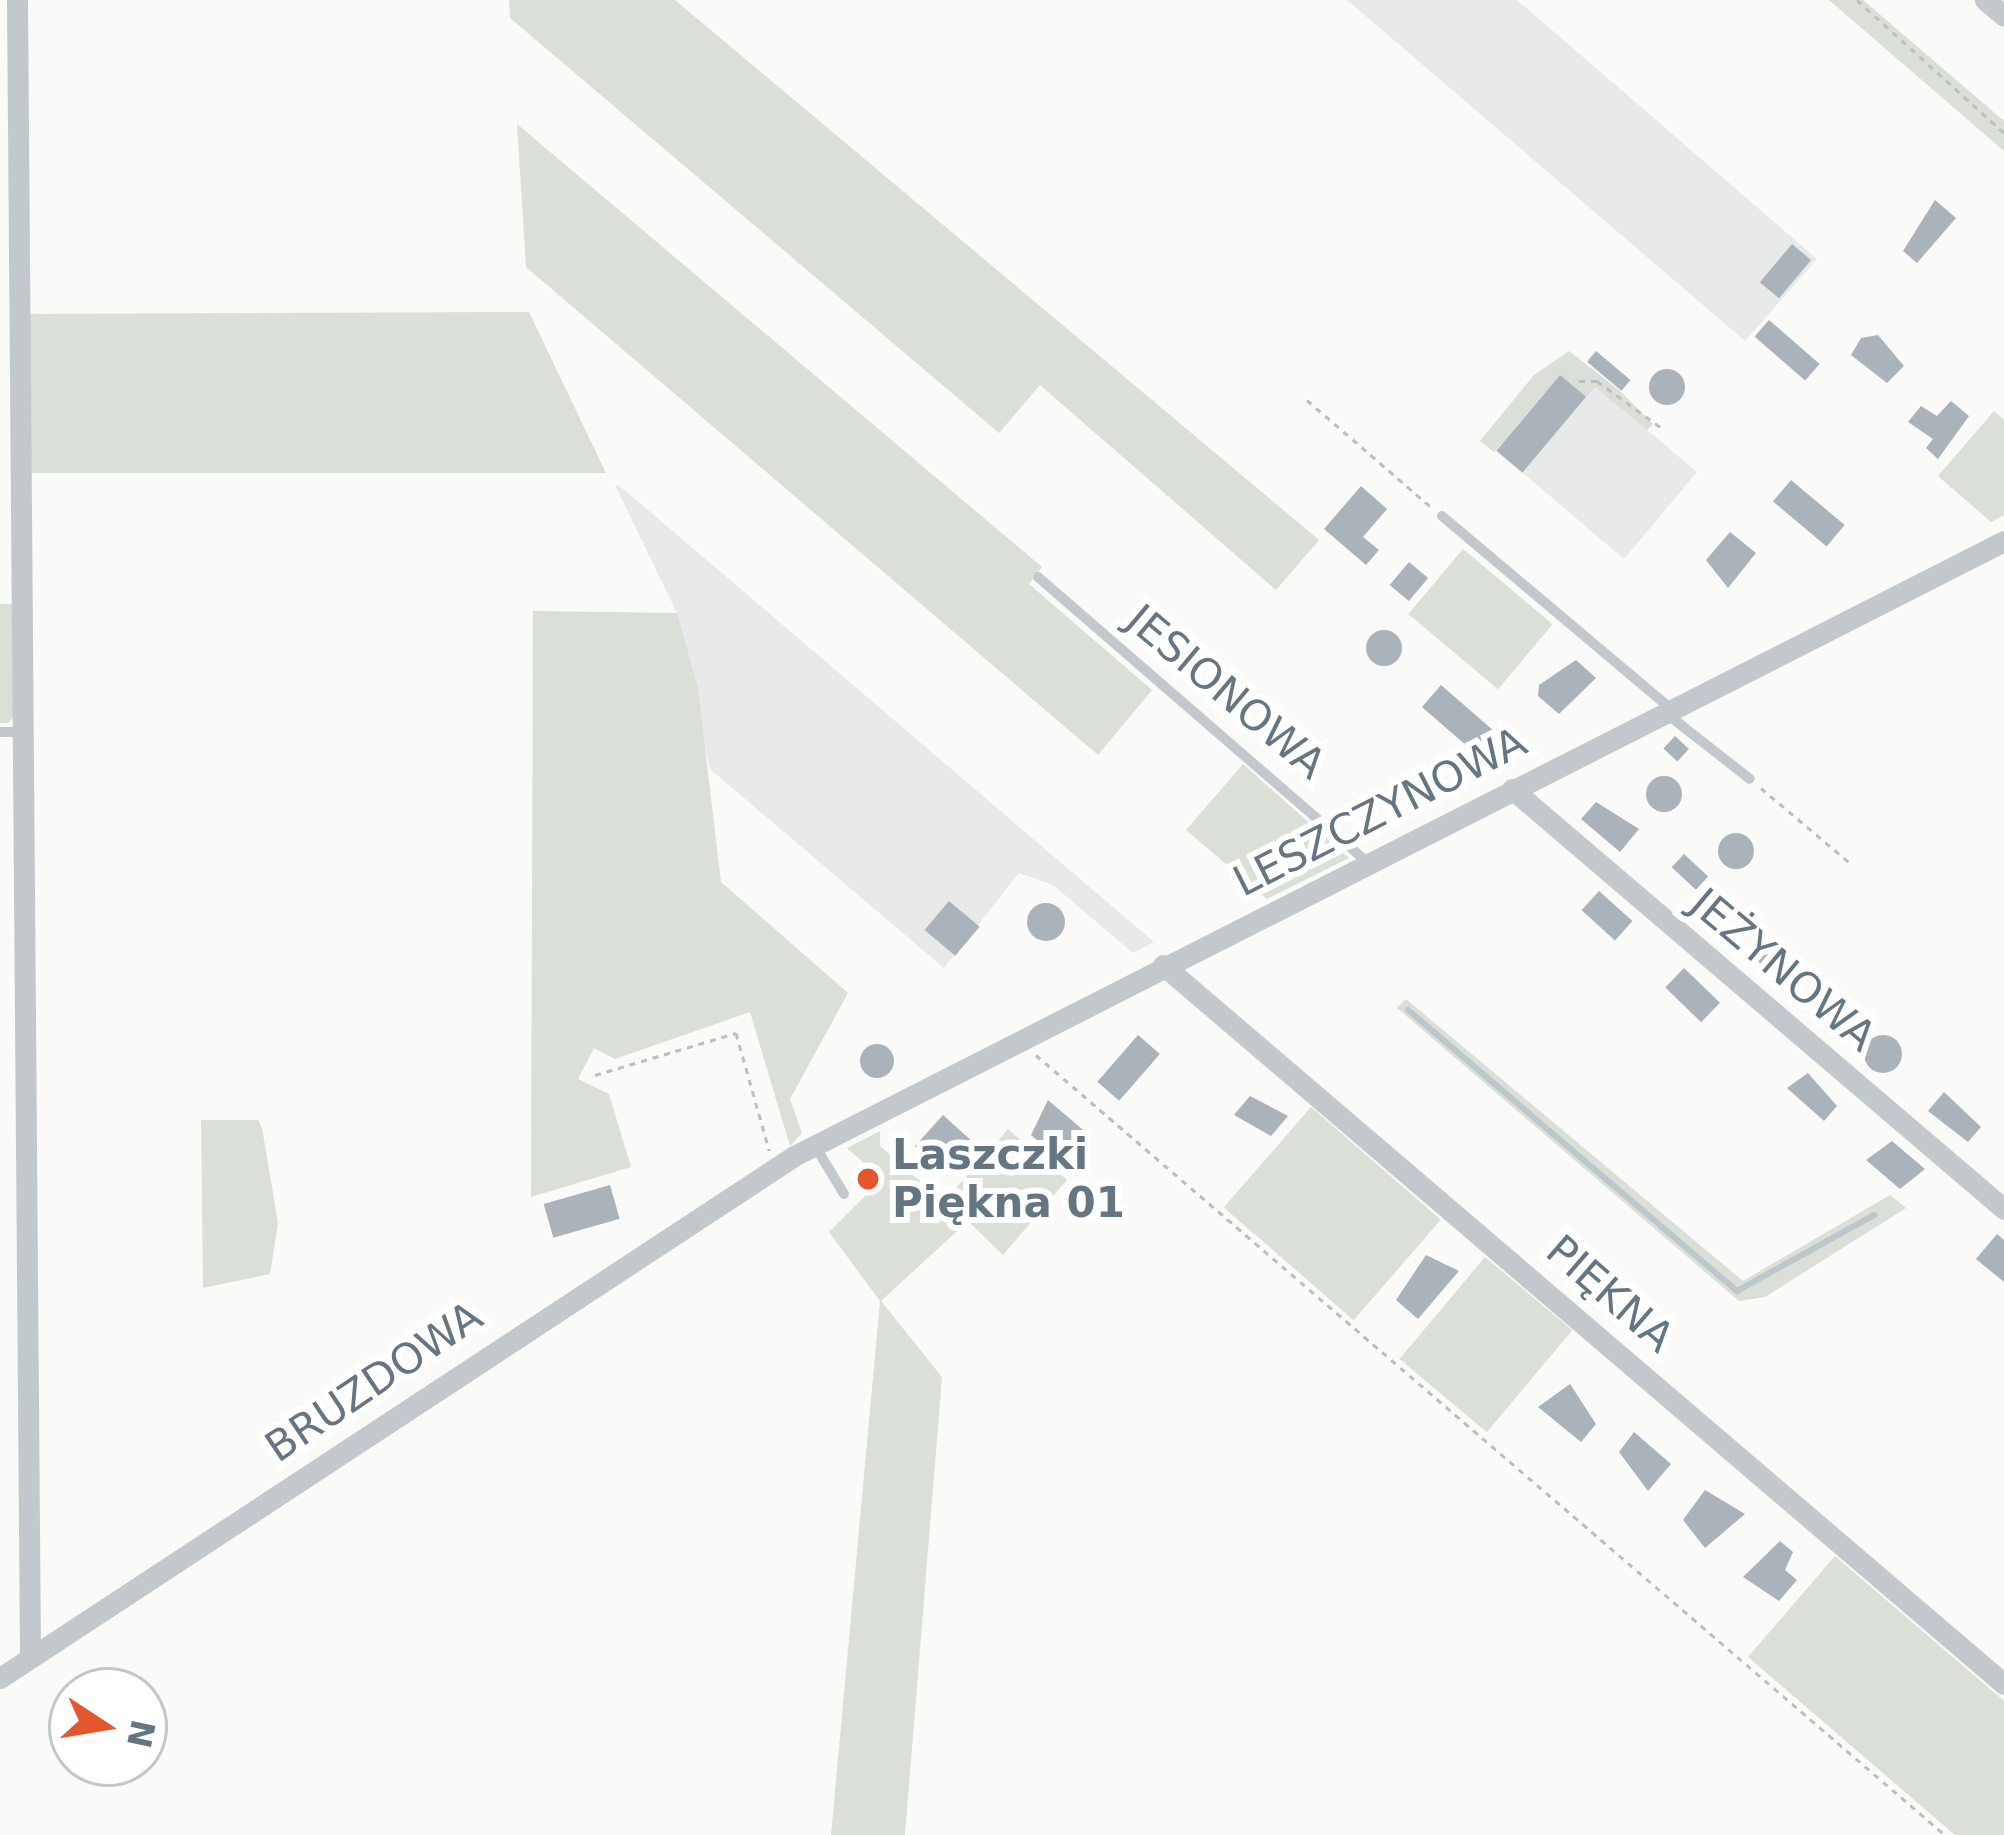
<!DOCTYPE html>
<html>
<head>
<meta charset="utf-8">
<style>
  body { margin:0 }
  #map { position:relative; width:2004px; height:1835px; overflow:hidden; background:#fafaf8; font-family:"DejaVu Sans",sans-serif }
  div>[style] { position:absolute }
  .built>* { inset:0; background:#e8e9e9 }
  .green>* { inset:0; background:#dadfd7; transform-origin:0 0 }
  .stream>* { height:6px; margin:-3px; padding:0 3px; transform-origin:3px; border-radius:3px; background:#bbc7cb }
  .building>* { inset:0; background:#aab3b9; transform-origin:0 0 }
  .round { border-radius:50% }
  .path>* { height:3px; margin-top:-1.5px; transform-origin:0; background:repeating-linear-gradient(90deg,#bbbfc2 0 6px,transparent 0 12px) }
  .service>* { height:10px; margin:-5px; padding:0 5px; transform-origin:5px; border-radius:5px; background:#c3c8cc }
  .minor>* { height:21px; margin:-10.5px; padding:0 10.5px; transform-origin:10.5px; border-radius:10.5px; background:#c3c8cc }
  .dots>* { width:33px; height:33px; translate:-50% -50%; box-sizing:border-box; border:6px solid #fff; border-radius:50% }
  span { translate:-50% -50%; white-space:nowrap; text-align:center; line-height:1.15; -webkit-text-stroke:12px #fff; paint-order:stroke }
  .street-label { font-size:42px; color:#657683 }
  .poi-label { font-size:42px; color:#657683; font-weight:700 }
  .left { translate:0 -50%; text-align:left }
  .north { position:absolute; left:48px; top:1667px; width:120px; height:120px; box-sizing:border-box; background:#fff; border:3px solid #c1c8cd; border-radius:50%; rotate:102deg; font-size:33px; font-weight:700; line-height:48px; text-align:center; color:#657683 }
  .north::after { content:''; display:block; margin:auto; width:42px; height:54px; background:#e4572e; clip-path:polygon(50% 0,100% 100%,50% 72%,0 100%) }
</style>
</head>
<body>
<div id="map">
  <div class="built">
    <i style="clip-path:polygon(1347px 0,1517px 0,1817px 259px,1745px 341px)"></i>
    <i style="clip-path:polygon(1560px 375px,1595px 386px,1697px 472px,1624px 559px,1496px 450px)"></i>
    <i style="clip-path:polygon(615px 485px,620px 486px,1154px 942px,1133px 953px,1053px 885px,1019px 873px,944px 968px,710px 769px,677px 613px)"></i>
  </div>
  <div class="green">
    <i style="clip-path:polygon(509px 0,675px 0,1319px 540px,1276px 590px,1040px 385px,999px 433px,510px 18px)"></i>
    <i style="clip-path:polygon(1829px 0,1863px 0,2004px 121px,2004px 151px)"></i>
    <i style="clip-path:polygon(517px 124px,1042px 567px,1029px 584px,1152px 690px,1098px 755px,526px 267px)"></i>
    <i style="clip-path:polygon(529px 312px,606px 473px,28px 473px,28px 314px)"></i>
    <i style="clip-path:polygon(1569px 351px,1619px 390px,1653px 424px,1647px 430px,1595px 387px,1586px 397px,1560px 375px,1494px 452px,1480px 441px,1534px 375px)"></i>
    <i style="clip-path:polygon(1994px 411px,2004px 420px,2004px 515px,1991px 522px,1938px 476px)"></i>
    <i style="left:1463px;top:549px;width:117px;height:85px;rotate:40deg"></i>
    <i style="clip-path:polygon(0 604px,14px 604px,16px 715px,8px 723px,0 723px)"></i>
    <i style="clip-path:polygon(533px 611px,677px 613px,698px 688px,721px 882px,848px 993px,790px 1099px,802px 1133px,790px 1146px,750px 1012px,615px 1059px,594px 1048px,578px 1079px,609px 1094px,631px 1167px,531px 1197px)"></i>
    <i style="clip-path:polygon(1243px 764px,1349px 858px,1267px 899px,1186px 830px)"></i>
    <i style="clip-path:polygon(1406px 999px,1743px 1281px,1890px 1195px,1906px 1208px,1765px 1297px,1739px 1301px,1397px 1008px)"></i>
    <i style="left:1311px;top:1107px;width:172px;height:133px;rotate:41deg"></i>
    <i style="clip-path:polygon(201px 1120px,258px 1120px,262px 1128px,278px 1223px,270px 1274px,203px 1288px)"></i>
    <i style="clip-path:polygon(1008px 1129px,1067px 1180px,1003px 1255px,968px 1221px,881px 1301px,942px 1377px,905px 1835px,831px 1835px,880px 1301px,829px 1232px,882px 1179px,847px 1148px,880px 1131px,880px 1146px,944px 1202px)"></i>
    <i style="left:1485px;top:1257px;width:114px;height:133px;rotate:40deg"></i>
    <i style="clip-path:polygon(1835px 1556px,2004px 1701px,2004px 1835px,1955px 1835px,1748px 1657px)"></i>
  </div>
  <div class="stream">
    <i style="left:1408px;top:1010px;width:433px;rotate:40.5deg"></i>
    <i style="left:1737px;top:1291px;width:157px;rotate:-29deg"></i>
  </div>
  <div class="building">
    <i style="clip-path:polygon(1935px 200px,1956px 218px,1917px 263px,1903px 251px)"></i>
    <i style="left:1792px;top:244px;width:25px;height:50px;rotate:40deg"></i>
    <i style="left:1769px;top:320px;width:67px;height:22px;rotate:41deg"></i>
    <i style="clip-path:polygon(1878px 335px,1904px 366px,1887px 383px,1851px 355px,1861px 338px)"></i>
    <i style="left:1596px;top:351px;width:45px;height:14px;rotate:40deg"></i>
    <i class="round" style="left:1649px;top:369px;width:36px;height:36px"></i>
    <i style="left:1560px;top:375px;width:34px;height:99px;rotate:40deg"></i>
    <i style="clip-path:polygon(1951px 401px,1969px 416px,1938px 459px,1926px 448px,1933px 439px,1908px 422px,1921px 406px,1937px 416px)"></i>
    <i style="left:1791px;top:480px;width:70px;height:28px;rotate:40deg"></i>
    <i style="clip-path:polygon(1361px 486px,1387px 509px,1363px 537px,1379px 550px,1366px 565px,1324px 529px)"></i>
    <i style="clip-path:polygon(1730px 532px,1756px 553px,1728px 588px,1706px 560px)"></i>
    <i style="left:1409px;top:562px;width:25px;height:30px;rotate:40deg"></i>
    <i class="round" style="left:1366px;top:630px;width:36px;height:36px"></i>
    <i style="clip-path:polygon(1576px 660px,1596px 678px,1559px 714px,1538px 696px,1539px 685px)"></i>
    <i style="left:1441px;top:685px;width:69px;height:29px;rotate:41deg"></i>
    <i style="left:1675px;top:736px;width:19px;height:17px;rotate:43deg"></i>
    <i class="round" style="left:1646px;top:776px;width:36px;height:36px"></i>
    <i style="clip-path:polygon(1596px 802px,1639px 829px,1620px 852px,1581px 819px)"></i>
    <i class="round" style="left:1718px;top:833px;width:36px;height:36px"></i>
    <i style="left:1684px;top:854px;width:33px;height:18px;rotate:43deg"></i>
    <i style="left:1599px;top:891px;width:45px;height:26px;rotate:42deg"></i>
    <i style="left:949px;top:901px;width:40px;height:38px;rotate:40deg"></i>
    <i class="round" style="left:1027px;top:903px;width:38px;height:38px"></i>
    <i style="left:1765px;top:936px;width:34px;height:24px;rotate:40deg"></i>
    <i style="left:1684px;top:968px;width:50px;height:27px;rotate:44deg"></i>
    <i style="left:1138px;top:1035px;width:29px;height:62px;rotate:41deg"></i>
    <i class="round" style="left:1864px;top:1035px;width:38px;height:38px"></i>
    <i class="round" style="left:860px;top:1044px;width:34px;height:34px"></i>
    <i style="clip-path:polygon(1808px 1073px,1837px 1106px,1824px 1121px,1787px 1088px)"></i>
    <i style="clip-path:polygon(1944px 1092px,1981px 1127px,1968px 1142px,1928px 1111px)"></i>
    <i style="clip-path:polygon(1250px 1096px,1288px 1116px,1271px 1136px,1234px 1115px)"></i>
    <i style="clip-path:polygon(1048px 1100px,1089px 1135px,1071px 1156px,1057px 1158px,1031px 1135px)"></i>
    <i style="left:943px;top:1115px;width:38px;height:42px;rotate:42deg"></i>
    <i style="clip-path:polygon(1892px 1141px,1925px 1169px,1900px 1189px,1866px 1160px)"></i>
    <i style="left:610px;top:1185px;width:35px;height:69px;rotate:74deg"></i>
    <i style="clip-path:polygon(1997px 1234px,2004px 1240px,2004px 1282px,1976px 1259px)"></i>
    <i style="clip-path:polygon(1426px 1255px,1459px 1271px,1418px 1319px,1396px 1300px)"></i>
    <i style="clip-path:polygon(1570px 1384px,1596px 1424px,1581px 1442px,1538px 1407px)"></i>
    <i style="clip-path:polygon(1634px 1432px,1671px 1464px,1648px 1491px,1619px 1452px)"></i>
    <i style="clip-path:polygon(1705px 1490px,1745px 1514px,1705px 1548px,1683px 1520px)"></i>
    <i style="clip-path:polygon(1780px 1541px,1793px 1552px,1785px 1570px,1797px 1580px,1779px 1601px,1743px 1577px)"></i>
  </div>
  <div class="path">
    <i style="left:1857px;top:0;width:198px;rotate:42.1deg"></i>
    <i style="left:1579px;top:381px;width:18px"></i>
    <i style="left:1597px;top:381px;width:82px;rotate:36deg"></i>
    <i style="left:1307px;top:400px;width:164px;rotate:40.8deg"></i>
    <i style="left:1761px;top:788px;width:115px;rotate:40.1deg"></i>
    <i style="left:1036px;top:1055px;width:1198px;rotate:40.63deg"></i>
    <i style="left:595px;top:1075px;width:147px;rotate:-16.6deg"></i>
    <i style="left:736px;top:1033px;width:122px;rotate:74.2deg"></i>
  </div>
  <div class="service">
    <i style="left:1442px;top:516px;width:299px;rotate:40.1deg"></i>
    <i style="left:1038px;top:577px;width:435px;rotate:40.9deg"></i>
    <i style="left:1667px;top:714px;width:105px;rotate:38.1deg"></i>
    <i style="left:0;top:732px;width:22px"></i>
    <i style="left:815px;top:1146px;width:56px;rotate:58.9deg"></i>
  </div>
  <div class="minor">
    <i style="left:17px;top:0;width:1658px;rotate:89.55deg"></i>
    <i style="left:1985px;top:0;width:25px;rotate:40deg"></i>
    <i style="left:1512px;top:789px;width:647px;rotate:40.49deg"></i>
    <i style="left:1163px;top:965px;width:1106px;rotate:40.53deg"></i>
    <i style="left:0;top:1678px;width:950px;rotate:-33.32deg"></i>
    <i style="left:794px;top:1156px;width:1357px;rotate:-26.94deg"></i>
  </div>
  <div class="dots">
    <i style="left:868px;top:1179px;background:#e4572e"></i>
  </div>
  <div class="street-label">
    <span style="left:1226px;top:692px;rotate:40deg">JESIONOWA</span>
    <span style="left:1380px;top:812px;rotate:-27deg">LESZCZYNOWA</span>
    <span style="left:1783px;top:970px;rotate:40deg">JEŻYNOWA</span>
    <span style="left:1610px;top:1294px;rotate:41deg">PIĘKNA</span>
    <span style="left:374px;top:1382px;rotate:-34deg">BRUZDOWA</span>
  </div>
  <div class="poi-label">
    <span class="left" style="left:892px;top:1179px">Laszczki<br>Piękna 01</span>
  </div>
  <div class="north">N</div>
</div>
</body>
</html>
